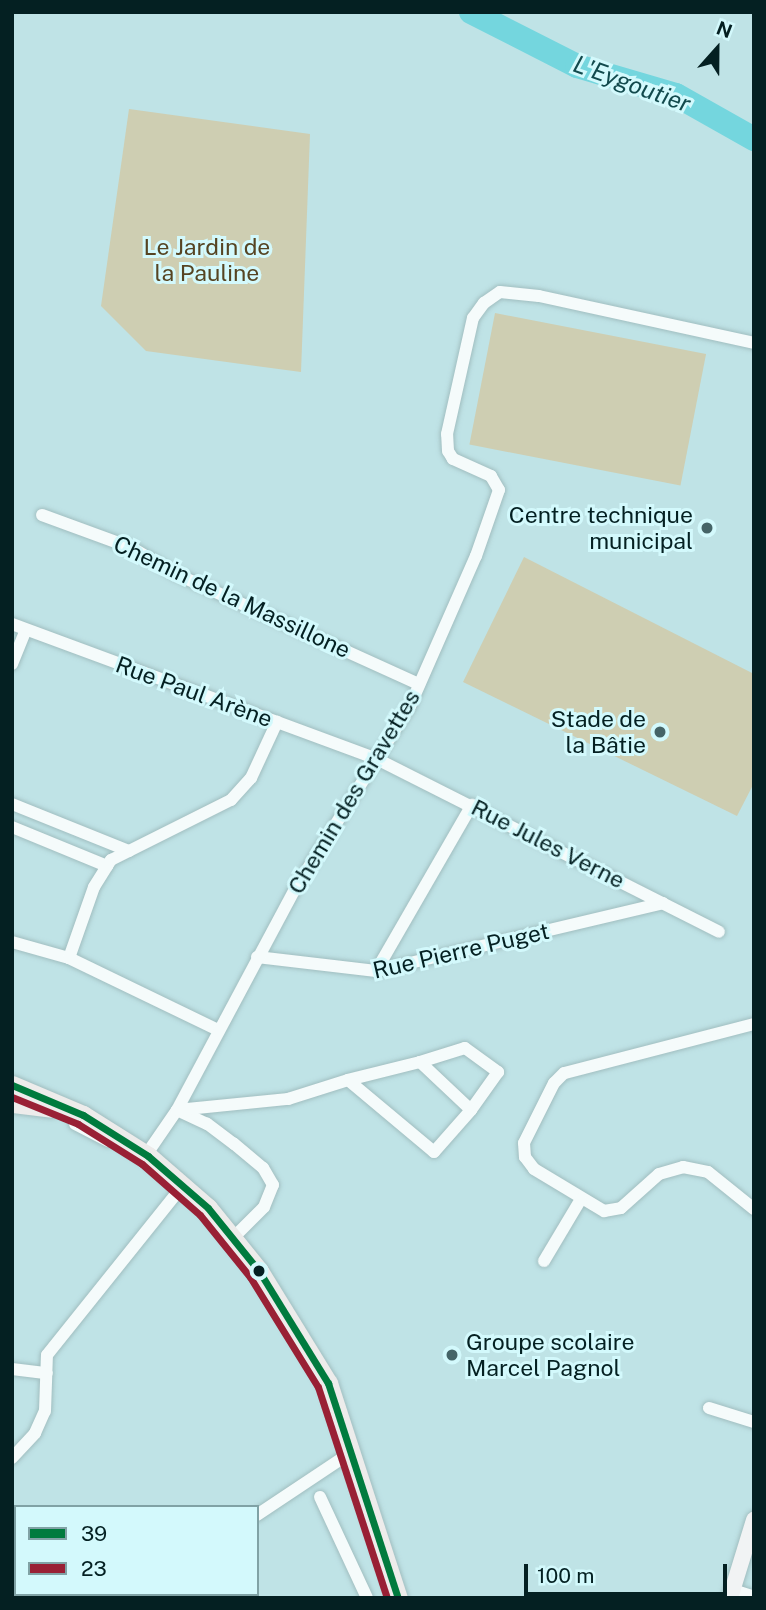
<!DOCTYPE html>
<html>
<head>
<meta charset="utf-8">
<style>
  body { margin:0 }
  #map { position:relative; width:766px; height:1610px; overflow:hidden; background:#bfe3e6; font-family:"Public Sans",sans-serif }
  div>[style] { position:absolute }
  .green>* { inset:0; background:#ceceb2; transform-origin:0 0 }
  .river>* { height:24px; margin:-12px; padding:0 12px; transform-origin:12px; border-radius:12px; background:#74d6de }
  .roads { filter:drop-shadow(0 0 2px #a1bec0) drop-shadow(0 0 2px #a1bec0) }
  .street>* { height:12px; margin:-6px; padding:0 6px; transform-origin:6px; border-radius:6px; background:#f5fbfb }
  .secondary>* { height:16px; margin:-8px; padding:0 8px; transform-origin:8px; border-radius:8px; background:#f1f3f4 }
  .primary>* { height:19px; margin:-9.5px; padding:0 9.5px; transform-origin:9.5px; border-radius:9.5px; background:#edeceb }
  .bus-1>* { height:7px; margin:-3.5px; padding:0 3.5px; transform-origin:3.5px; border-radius:3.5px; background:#007b3e }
  .bus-2>* { height:7px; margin:-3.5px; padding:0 3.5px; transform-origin:3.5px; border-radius:3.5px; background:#992035 }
  .dots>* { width:19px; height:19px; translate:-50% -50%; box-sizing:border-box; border:4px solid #d3f9fc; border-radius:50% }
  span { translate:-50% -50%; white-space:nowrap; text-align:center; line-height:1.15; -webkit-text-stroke:6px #d3f9fc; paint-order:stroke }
  .park-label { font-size:23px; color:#564422 }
  .poi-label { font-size:23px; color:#042022 }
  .right { translate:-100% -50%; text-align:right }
  .left { translate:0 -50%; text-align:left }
  .street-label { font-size:23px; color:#042022 }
  .water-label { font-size:24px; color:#124a4d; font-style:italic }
  .frame { position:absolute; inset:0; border:14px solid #042022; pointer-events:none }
  .legend { position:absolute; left:14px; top:1505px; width:245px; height:91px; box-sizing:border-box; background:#d3f9fc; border:2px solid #80a2a5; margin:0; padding:9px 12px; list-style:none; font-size:21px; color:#042022 }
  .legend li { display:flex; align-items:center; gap:14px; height:35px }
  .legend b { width:35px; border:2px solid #80a2a5 }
  .north { position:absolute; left:682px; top:14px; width:70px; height:70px; -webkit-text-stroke:5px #d3f9fc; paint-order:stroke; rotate:21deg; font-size:19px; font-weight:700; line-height:28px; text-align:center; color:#042022 }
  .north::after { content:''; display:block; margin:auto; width:24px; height:32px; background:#042022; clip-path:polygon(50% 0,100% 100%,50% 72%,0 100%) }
  .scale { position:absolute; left:524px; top:1564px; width:203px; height:32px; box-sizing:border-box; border:4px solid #042022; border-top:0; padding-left:9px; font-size:21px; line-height:24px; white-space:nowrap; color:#042022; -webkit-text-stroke:5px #d3f9fc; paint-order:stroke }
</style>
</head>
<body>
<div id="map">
  <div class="green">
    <i style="clip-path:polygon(129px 109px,310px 134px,301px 372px,146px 351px,101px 306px)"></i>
    <i style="left:495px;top:313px;width:215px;height:134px;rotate:11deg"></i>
    <i style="clip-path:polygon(524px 557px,754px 674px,754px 783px,737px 816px,463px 682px)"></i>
  </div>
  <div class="river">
    <i style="left:471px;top:12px;width:119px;rotate:27deg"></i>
    <i style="left:577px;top:66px;width:103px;rotate:16.3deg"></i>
    <i style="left:676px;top:95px;width:90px;rotate:29.4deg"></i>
  </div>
  <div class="roads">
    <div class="street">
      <i style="left:42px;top:515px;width:96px;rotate:20.1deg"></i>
      <i style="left:132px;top:548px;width:51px;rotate:30.6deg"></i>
      <i style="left:176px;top:574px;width:267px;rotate:24.4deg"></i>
      <i style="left:12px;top:624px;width:389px;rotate:20.3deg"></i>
      <i style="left:377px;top:759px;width:383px;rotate:26.8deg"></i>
      <i style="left:12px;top:664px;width:37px;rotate:-68deg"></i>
      <i style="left:12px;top:804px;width:126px;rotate:21.9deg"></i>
      <i style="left:12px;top:827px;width:103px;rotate:22.3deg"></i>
      <i style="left:12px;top:942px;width:59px;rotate:15.7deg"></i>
      <i style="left:69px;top:958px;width:163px;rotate:25.8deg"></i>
      <i style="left:257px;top:957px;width:120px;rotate:6.7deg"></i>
      <i style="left:376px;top:971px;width:295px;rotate:-13.3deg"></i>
      <i style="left:69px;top:958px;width:75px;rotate:-70.6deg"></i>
      <i style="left:94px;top:887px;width:32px;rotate:-58deg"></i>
      <i style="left:111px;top:860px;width:134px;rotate:-26.6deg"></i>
      <i style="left:231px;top:800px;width:30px;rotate:-48deg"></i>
      <i style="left:251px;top:778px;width:62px;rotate:-65.1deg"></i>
      <i style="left:376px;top:971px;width:192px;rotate:-60deg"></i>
      <i style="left:754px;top:1024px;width:196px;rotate:165.5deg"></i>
      <i style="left:564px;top:1073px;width:14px;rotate:135deg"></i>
      <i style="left:554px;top:1083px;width:67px;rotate:116.6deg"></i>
      <i style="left:524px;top:1143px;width:14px;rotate:86deg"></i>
      <i style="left:525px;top:1157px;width:15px;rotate:53deg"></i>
      <i style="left:534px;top:1169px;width:82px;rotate:31deg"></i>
      <i style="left:604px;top:1211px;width:17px;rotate:-10deg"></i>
      <i style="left:621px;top:1208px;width:51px;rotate:-41.8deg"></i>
      <i style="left:659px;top:1174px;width:25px;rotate:-16deg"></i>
      <i style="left:683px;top:1167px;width:25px;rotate:11deg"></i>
      <i style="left:708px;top:1172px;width:59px;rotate:38.8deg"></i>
      <i style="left:420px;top:1062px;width:47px;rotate:-17.3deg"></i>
      <i style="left:465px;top:1048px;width:41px;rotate:36deg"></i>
      <i style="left:498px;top:1072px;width:47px;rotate:125.4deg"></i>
      <i style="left:75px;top:1124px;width:37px;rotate:27deg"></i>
      <i style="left:144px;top:1158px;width:58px;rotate:-55.5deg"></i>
      <i style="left:177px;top:1110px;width:251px;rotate:-61.9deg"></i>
      <i style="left:295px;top:889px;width:216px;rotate:-57.9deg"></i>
      <i style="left:410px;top:706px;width:164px;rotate:-66.3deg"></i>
      <i style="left:476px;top:556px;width:70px;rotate:-70.8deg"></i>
      <i style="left:499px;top:490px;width:16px;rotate:-120deg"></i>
      <i style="left:491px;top:476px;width:42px;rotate:-155.9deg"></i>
      <i style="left:453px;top:459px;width:9px;rotate:-122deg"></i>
      <i style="left:448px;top:451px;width:17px;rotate:-93deg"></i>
      <i style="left:447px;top:434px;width:119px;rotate:-77.4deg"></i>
      <i style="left:473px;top:318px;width:19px;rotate:-54deg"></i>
      <i style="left:484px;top:303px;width:19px;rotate:-35deg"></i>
      <i style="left:500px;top:292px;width:39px;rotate:6deg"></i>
      <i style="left:539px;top:296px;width:220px;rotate:12.3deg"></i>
      <i style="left:232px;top:1239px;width:45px;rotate:-45deg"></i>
      <i style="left:264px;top:1207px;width:24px;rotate:-68deg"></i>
      <i style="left:273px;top:1185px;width:20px;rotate:-120deg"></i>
      <i style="left:263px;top:1168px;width:38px;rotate:-140deg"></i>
      <i style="left:234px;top:1144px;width:34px;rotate:-143deg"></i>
      <i style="left:207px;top:1124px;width:33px;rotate:-155deg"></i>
      <i style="left:177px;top:1110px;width:112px;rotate:-5.7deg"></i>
      <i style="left:288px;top:1099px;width:63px;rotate:-17.6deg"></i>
      <i style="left:348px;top:1080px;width:112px;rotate:39.9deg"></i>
      <i style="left:434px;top:1152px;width:56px;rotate:-48.6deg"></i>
      <i style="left:471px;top:1110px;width:70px;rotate:-136.7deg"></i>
      <i style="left:420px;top:1062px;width:74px;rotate:166deg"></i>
      <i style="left:544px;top:1261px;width:72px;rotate:-59.2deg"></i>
      <i style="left:12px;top:1369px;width:35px;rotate:7deg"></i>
      <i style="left:709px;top:1408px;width:47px;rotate:17.3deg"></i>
      <i style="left:12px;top:1458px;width:34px;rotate:-47deg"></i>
      <i style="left:35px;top:1433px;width:24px;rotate:-66deg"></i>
      <i style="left:45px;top:1411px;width:56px;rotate:-88deg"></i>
      <i style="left:47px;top:1355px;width:206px;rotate:-51.3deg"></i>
      <i style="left:320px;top:1497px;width:111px;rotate:65deg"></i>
      <i style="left:257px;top:1515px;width:115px;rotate:-33.7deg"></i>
      <i style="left:733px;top:1590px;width:22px;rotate:18deg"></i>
      <i style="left:137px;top:1598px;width:6px;rotate:-45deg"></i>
    </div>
    <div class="secondary">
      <i style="left:730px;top:1598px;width:82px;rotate:-72.9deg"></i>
    </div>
    <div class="primary">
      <i style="left:12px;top:1085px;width:77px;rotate:22.9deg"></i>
      <i style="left:83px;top:1115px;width:77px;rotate:32.2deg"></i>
      <i style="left:148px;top:1156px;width:79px;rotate:40.9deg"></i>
      <i style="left:208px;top:1208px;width:81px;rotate:51deg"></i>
      <i style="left:259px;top:1271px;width:132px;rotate:58.4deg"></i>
      <i style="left:328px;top:1383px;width:226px;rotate:72deg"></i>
      <i style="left:12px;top:1103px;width:39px;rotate:7deg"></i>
    </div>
  </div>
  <div class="bus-1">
    <i style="left:12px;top:1085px;width:77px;rotate:22.9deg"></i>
    <i style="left:83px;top:1115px;width:77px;rotate:32.2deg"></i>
    <i style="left:148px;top:1156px;width:79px;rotate:40.9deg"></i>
    <i style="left:208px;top:1208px;width:81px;rotate:51deg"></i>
    <i style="left:259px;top:1271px;width:132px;rotate:58.4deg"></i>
    <i style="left:328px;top:1383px;width:226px;rotate:72deg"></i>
  </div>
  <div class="bus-2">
    <i style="left:12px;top:1097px;width:71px;rotate:22.2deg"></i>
    <i style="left:78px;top:1124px;width:75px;rotate:32deg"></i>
    <i style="left:142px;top:1164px;width:77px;rotate:41.3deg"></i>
    <i style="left:200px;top:1215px;width:80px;rotate:51.1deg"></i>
    <i style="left:250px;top:1277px;width:129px;rotate:58.3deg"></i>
    <i style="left:318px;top:1387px;width:222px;rotate:71.9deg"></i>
  </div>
  <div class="dots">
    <i style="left:707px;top:528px;background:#456467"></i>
    <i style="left:660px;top:732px;background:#456467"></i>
    <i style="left:259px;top:1271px;background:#042022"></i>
    <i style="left:452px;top:1355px;background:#456467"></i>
  </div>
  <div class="park-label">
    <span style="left:207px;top:260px">Le Jardin de<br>la Pauline</span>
  </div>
  <div class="poi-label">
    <span class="right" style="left:693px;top:528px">Centre technique<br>municipal</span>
    <span class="right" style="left:646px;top:732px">Stade de<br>la Bâtie</span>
    <span class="left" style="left:466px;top:1355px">Groupe scolaire<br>Marcel Pagnol</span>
  </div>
  <div class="street-label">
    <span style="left:232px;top:597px;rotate:25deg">Chemin de la Massillone</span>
    <span style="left:194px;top:692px;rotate:20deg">Rue Paul Arène</span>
    <span style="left:354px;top:792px;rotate:-59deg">Chemin des Gravettes</span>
    <span style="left:548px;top:844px;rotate:27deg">Rue Jules Verne</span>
    <span style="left:461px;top:951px;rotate:-13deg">Rue Pierre Puget</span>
  </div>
  <div class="water-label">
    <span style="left:632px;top:84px;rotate:20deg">L'Eygoutier</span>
  </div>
  <div class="frame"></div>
  <ul class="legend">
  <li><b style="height:9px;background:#007b3e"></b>39</li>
  <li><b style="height:9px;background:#992035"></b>23</li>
  </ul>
  <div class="north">N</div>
  <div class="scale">100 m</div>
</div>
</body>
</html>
